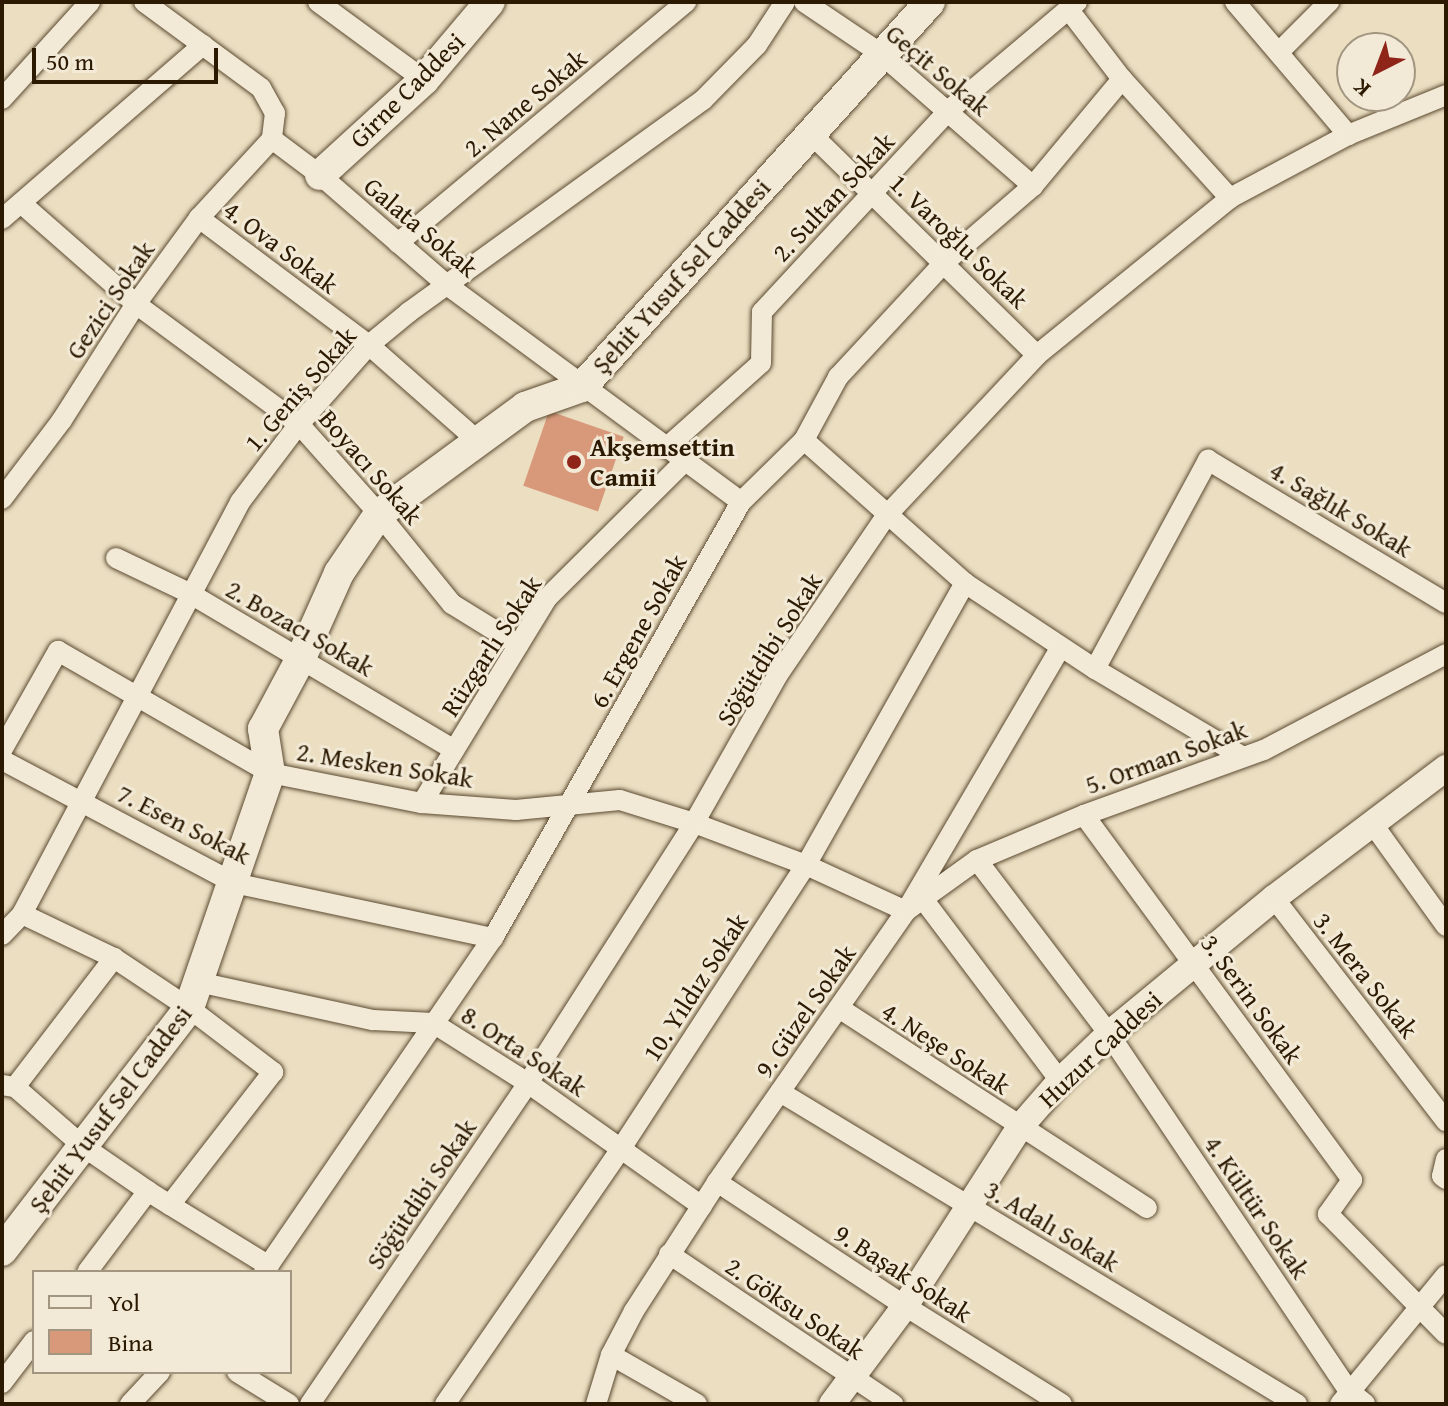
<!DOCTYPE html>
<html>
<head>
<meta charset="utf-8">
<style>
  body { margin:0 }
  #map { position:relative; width:1448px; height:1406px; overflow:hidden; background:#ebdec1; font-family:"Gentium Book Plus",serif }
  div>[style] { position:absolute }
  .building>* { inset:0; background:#d8997a; transform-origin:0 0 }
  .roads { filter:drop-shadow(0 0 2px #5b4a31) drop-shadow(0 0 2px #5b4a31) }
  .minor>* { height:20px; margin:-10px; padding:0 10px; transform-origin:10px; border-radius:10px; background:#f2ead7 }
  .tertiary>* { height:26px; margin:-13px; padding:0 13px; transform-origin:13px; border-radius:13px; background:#f2ead7 }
  .secondary>* { height:30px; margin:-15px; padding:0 15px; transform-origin:15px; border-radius:15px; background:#f2ead7 }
  .dots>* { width:22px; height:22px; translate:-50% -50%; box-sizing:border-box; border:4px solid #f2ead7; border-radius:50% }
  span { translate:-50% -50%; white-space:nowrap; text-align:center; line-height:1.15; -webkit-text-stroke:6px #f2ead7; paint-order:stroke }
  .street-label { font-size:26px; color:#2b1901 }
  .poi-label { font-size:26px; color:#2b1901; font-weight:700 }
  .left { translate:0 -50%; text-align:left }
  .frame { position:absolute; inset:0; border:4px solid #2b1901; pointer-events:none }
  .legend { position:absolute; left:32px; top:1270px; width:260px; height:104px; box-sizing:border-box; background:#f2ead7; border:2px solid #a29681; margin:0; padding:10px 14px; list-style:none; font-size:24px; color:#2b1901 }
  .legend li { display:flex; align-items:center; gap:16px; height:40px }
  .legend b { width:40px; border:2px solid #a29681 }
  .north { position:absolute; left:1336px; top:32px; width:80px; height:80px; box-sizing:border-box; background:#f2ead7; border:2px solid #a29681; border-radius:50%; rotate:222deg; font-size:22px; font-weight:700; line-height:32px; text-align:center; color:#2b1901 }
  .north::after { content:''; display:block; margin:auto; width:28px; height:36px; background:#8f2418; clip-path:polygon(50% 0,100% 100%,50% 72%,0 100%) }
  .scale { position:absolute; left:32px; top:48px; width:186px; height:36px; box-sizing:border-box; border:4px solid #2b1901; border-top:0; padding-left:10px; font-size:24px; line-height:28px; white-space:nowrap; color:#2b1901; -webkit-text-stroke:6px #f2ead7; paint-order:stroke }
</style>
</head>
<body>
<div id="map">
  <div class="building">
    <i style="left:549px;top:411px;width:79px;height:79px;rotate:19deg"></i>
  </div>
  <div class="roads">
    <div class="minor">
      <i style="left:144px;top:2px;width:145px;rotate:36.3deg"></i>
      <i style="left:261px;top:88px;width:29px;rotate:61deg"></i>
      <i style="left:275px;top:113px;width:26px;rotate:97deg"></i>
      <i style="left:272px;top:139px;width:60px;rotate:36.9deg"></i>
      <i style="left:320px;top:175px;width:168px;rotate:40.9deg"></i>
      <i style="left:447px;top:285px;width:365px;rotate:36.4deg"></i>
      <i style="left:318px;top:2px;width:132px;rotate:36.3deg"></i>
      <i style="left:804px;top:2px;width:92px;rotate:33.9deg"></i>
      <i style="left:880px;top:53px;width:203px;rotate:41deg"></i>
      <i style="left:1235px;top:2px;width:175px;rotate:49.6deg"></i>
      <i style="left:1069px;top:10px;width:87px;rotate:52.5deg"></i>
      <i style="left:1122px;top:79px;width:161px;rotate:47.8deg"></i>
      <i style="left:1279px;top:52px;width:71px;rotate:-45deg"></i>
      <i style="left:2px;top:99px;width:131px;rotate:-47.8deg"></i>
      <i style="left:809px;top:132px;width:319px;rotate:44.4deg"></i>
      <i style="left:21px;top:203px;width:153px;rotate:41.3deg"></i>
      <i style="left:136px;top:304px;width:202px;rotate:36.4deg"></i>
      <i style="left:299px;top:424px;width:120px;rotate:48.4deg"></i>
      <i style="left:379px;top:514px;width:116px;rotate:51deg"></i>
      <i style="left:452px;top:604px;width:78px;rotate:31.8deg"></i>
      <i style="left:199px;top:218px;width:212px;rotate:36.8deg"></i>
      <i style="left:369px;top:345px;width:145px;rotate:41.4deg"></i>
      <i style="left:2px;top:219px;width:266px;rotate:-40.9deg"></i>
      <i style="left:398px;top:243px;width:376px;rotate:-39.9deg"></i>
      <i style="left:804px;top:440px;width:215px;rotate:41.6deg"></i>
      <i style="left:965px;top:583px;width:156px;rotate:33.5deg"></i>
      <i style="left:1095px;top:669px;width:238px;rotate:-61.6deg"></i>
      <i style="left:1208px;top:460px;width:278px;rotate:31deg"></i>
      <i style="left:666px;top:448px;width:127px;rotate:-41.8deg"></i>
      <i style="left:761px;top:363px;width:51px;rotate:-88.9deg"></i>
      <i style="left:762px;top:312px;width:274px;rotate:-47.2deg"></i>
      <i style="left:948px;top:111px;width:169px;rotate:-40.2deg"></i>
      <i style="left:2px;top:499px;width:99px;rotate:-52.8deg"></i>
      <i style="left:62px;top:420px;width:138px;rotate:-57.5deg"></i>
      <i style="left:136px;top:304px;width:107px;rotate:-53.8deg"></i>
      <i style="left:199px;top:218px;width:108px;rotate:-47.3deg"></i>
      <i style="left:116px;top:558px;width:81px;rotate:25.6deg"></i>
      <i style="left:189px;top:593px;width:308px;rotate:30.6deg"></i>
      <i style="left:1095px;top:669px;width:172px;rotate:30.7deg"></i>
      <i style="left:2px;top:750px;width:114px;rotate:-60.5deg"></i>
      <i style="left:58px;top:651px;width:245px;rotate:29.9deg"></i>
      <i style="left:270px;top:773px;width:155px;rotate:11.2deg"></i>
      <i style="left:422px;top:803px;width:94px;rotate:4.3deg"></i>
      <i style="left:516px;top:810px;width:104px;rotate:-5.5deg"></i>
      <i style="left:620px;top:800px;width:77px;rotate:17.3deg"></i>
      <i style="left:694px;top:823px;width:120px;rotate:20.6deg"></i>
      <i style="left:806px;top:865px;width:110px;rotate:24.7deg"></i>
      <i style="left:906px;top:911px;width:87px;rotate:-35.7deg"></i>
      <i style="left:977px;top:860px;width:116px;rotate:-22.8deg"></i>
      <i style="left:1084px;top:815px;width:191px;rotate:-19.9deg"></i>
      <i style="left:1264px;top:750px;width:206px;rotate:-27.8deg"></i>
      <i style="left:2px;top:760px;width:263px;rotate:27.9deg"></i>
      <i style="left:234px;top:883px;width:265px;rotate:12deg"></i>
      <i style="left:422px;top:803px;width:240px;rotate:-58.6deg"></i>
      <i style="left:547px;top:598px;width:194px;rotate:-44.8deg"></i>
      <i style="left:1084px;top:815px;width:453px;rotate:53.7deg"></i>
      <i style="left:1352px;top:1180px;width:42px;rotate:125.2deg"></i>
      <i style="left:1328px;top:1214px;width:168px;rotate:45.5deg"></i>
      <i style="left:1372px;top:823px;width:127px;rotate:54.3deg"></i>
      <i style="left:977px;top:860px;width:218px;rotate:52.8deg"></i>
      <i style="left:1109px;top:1034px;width:429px;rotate:56.1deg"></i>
      <i style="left:1348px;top:1390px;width:22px;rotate:39deg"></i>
      <i style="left:1274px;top:898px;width:282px;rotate:52.4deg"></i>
      <i style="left:923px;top:899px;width:228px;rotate:53deg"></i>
      <i style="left:22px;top:914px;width:102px;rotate:25.6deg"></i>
      <i style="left:114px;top:958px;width:90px;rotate:33.7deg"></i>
      <i style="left:189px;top:1008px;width:106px;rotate:37.3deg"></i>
      <i style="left:273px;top:1072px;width:168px;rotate:127.8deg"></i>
      <i style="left:170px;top:1205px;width:26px;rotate:-148deg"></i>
      <i style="left:148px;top:1191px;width:101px;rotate:127deg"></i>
      <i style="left:2px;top:935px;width:29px;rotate:-46deg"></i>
      <i style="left:22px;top:914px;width:466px;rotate:-62.1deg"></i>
      <i style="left:240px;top:502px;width:98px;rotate:-52.9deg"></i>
      <i style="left:299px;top:424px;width:106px;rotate:-48.5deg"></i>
      <i style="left:369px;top:345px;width:52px;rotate:-39.5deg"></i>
      <i style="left:409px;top:312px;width:362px;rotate:-35.8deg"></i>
      <i style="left:703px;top:100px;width:77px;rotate:-45.5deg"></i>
      <i style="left:757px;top:45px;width:51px;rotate:-56.9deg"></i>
      <i style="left:198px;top:982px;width:179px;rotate:12.3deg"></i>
      <i style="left:373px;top:1020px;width:60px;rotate:2.9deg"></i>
      <i style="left:433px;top:1023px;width:112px;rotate:32.3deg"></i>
      <i style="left:528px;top:1083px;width:213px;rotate:35.3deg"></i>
      <i style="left:839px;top:1008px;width:367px;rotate:33deg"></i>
      <i style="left:2px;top:1085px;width:13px;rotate:9deg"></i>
      <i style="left:15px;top:1087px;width:163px;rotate:-52.5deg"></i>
      <i style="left:15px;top:1087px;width:91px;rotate:41deg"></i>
      <i style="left:84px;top:1147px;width:78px;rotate:34.5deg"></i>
      <i style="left:780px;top:1092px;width:604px;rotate:31.11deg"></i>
      <i style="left:1446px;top:1159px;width:17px;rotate:103deg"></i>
      <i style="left:1442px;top:1176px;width:5px;rotate:37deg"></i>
      <i style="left:717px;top:1182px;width:225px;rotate:33.4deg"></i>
      <i style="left:905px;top:1306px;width:185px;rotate:32deg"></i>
      <i style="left:170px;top:1205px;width:116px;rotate:31.6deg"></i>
      <i style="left:669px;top:1254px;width:270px;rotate:33.8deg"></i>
      <i style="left:264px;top:1272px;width:405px;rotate:-55.6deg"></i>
      <i style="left:493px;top:938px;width:502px;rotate:-60.37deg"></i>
      <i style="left:741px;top:502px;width:88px;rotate:-44.5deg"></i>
      <i style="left:804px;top:440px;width:72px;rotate:-61.6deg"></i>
      <i style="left:838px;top:377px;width:157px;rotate:-47.1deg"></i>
      <i style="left:945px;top:262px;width:116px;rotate:-40.8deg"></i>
      <i style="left:1033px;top:186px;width:139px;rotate:-50.2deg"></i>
      <i style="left:611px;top:1355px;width:99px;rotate:29.7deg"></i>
      <i style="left:237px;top:1372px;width:61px;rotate:31.6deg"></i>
      <i style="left:2px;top:1383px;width:53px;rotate:-52.7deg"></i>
      <i style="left:130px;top:1404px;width:44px;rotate:-46.8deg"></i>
      <i style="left:310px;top:1404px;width:388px;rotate:-55.8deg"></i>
      <i style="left:528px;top:1083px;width:308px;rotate:-57.4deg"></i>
      <i style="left:694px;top:823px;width:169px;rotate:-60.5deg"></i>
      <i style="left:777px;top:676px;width:194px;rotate:-55.7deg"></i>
      <i style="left:886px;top:516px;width:221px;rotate:-46.8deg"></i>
      <i style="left:1037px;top:355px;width:249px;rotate:-39.1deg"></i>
      <i style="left:1230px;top:198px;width:134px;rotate:-28.1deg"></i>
      <i style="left:1348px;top:135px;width:106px;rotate:-22.2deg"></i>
      <i style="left:445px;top:1404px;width:312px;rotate:-55.4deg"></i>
      <i style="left:622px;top:1147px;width:337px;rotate:-56.9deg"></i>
      <i style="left:806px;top:865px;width:324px;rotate:-60.6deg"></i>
      <i style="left:596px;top:1404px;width:51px;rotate:-73deg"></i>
      <i style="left:611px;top:1355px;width:50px;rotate:-62.4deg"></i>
      <i style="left:634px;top:1311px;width:153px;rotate:-57.2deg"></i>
      <i style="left:717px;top:1182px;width:330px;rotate:-55.1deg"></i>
      <i style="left:906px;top:911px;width:305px;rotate:-59.6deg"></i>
      <i style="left:1340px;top:1404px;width:167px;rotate:-50.6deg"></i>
    </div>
    <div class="tertiary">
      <i style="left:832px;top:1404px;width:122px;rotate:-53.3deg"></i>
      <i style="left:905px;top:1306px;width:213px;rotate:-57.3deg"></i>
      <i style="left:1020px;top:1127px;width:61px;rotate:-49deg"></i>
      <i style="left:1060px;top:1081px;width:68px;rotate:-43.8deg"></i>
      <i style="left:1109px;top:1034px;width:214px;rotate:-39.5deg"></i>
      <i style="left:1274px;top:898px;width:216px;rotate:-37.1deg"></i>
    </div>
    <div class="secondary">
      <i style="left:320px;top:175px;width:141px;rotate:-42.4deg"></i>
      <i style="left:424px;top:80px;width:102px;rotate:-49.8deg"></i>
      <i style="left:2px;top:1251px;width:307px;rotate:-52.4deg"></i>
      <i style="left:189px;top:1008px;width:249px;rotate:-71deg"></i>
      <i style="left:270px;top:773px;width:45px;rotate:-99deg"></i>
      <i style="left:263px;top:729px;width:81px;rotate:-61.8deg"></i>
      <i style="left:301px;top:658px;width:93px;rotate:-65.9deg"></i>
      <i style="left:339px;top:573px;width:71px;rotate:-55.9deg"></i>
      <i style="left:379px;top:514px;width:181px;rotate:-36.2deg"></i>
      <i style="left:525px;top:407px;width:60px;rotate:-19.3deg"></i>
      <i style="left:582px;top:387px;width:519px;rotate:-47.89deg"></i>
    </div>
  </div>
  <div class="dots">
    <i style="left:574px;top:462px;background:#8f2418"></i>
  </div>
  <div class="street-label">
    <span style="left:938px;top:70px;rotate:40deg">Geçit Sokak</span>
    <span style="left:407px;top:90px;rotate:-45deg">Girne Caddesi</span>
    <span style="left:525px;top:103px;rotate:-40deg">2. Nane Sokak</span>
    <span style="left:833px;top:197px;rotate:-47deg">2. Sultan Sokak</span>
    <span style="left:421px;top:227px;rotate:40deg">Galata Sokak</span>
    <span style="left:959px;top:241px;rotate:44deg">1. Varoğlu Sokak</span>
    <span style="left:281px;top:247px;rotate:37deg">4. Ova Sokak</span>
    <span style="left:681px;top:276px;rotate:-48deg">Şehit Yusuf Sel Caddesi</span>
    <span style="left:110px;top:300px;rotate:-56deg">Gezici Sokak</span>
    <span style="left:300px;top:389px;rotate:-49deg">1. Geniş Sokak</span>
    <span style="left:371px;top:467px;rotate:49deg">Boyacı Sokak</span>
    <span style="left:1341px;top:509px;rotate:31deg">4. Sağlık Sokak</span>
    <span style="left:300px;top:628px;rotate:30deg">2. Bozacı Sokak</span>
    <span style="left:638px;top:631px;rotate:-61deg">6. Ergene Sokak</span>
    <span style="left:491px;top:646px;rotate:-57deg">Rüzgarlı Sokak</span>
    <span style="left:769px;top:649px;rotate:-58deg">Söğütdibi Sokak</span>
    <span style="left:1166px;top:757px;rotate:-20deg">5. Orman Sokak</span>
    <span style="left:385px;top:765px;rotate:9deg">2. Mesken Sokak</span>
    <span style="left:184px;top:824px;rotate:27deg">7. Esen Sokak</span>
    <span style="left:1366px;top:975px;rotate:52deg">3. Mera Sokak</span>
    <span style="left:695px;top:987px;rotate:-57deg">10. Yıldız Sokak</span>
    <span style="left:1252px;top:999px;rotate:54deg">3. Serin Sokak</span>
    <span style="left:805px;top:1011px;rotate:-55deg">9. Güzel Sokak</span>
    <span style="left:946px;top:1048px;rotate:33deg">4. Neşe Sokak</span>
    <span style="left:1100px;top:1049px;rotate:-43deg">Huzur Caddesi</span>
    <span style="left:524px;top:1051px;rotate:33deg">8. Orta Sokak</span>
    <span style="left:110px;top:1109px;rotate:-53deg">Şehit Yusuf Sel Caddesi</span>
    <span style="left:421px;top:1194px;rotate:-56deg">Söğütdibi Sokak</span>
    <span style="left:1257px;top:1207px;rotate:56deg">4. Kültür Sokak</span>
    <span style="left:1052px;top:1226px;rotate:31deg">3. Adalı Sokak</span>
    <span style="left:903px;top:1273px;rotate:33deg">9. Başak Sokak</span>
    <span style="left:795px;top:1308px;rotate:34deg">2. Göksu Sokak</span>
  </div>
  <div class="poi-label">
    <span class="left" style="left:590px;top:462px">Akşemsettin<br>Camii</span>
  </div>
  <div class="frame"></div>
  <ul class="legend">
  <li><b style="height:10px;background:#f2ead7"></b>Yol</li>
  <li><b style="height:22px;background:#d8997a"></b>Bina</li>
  </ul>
  <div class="north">K</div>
  <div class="scale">50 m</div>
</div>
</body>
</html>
